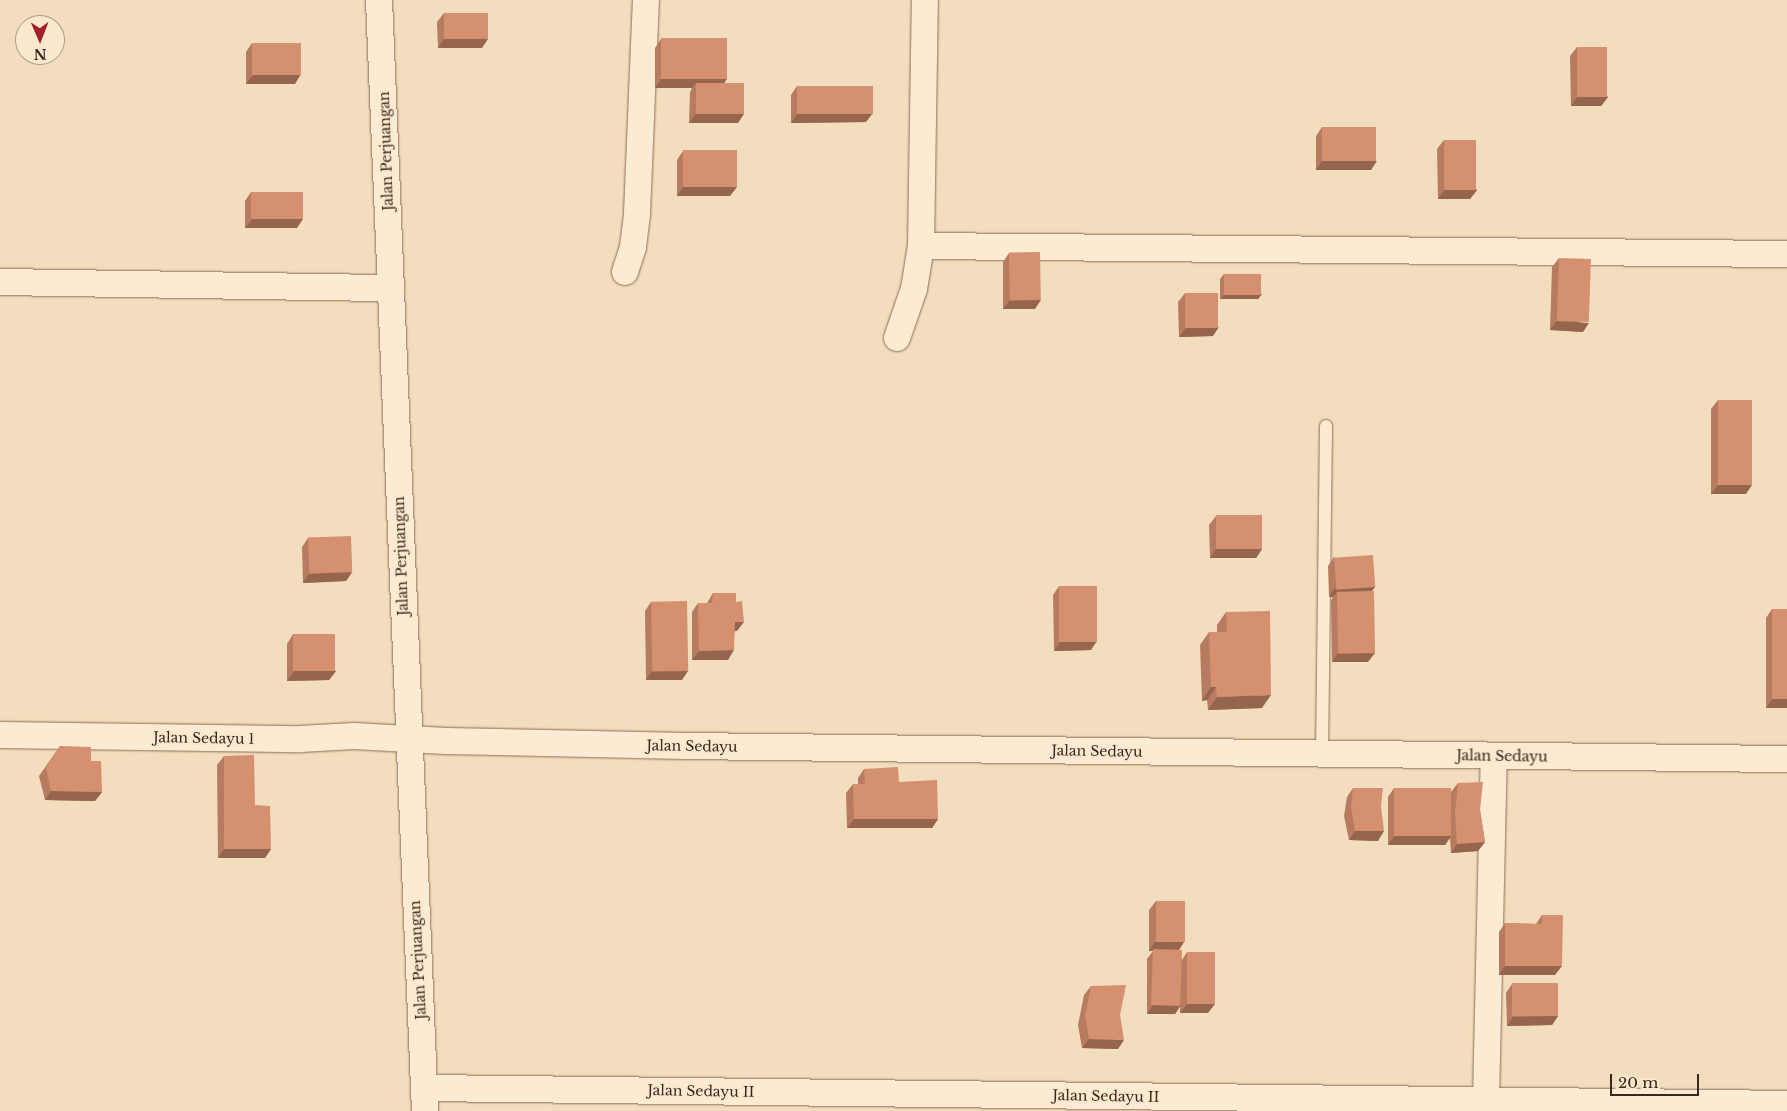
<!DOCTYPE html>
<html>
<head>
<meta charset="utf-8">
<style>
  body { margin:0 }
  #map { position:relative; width:1787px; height:1111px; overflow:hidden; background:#f2debe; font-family:"Libre Baskerville",serif }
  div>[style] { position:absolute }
  .roads { filter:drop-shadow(0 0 1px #8d6d55) drop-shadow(0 0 1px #8d6d55) }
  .lane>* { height:12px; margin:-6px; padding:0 6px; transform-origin:6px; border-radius:6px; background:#fcebd2 }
  .street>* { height:26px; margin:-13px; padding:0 13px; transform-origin:13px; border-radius:13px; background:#fcebd2 }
  .wall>* { inset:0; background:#b77c5f }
  .shaded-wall>* { inset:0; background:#95654e }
  .building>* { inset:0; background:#d5906f; transform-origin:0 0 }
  span { translate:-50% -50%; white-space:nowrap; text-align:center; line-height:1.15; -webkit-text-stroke:4px #f9e8ce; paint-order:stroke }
  .street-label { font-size:14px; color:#3a271b }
  .north { position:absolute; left:15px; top:15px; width:50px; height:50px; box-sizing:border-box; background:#f9e8ce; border:1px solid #ad9b86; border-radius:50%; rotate:179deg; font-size:14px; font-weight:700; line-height:20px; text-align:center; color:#3a271b }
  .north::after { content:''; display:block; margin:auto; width:18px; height:22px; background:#a21e2c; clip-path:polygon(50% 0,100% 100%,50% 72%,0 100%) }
  .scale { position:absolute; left:1610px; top:1074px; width:89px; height:22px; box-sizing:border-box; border:2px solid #3a271b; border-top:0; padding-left:6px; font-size:15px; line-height:18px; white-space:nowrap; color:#3a271b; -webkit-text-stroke:4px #f9e8ce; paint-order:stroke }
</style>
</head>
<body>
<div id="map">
  <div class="roads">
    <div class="lane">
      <i style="left:1322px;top:754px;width:328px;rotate:-89.3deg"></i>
    </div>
    <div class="street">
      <i style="left:379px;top:0;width:1112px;rotate:87.63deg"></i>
      <i style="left:921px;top:246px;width:866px;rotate:0.53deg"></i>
      <i style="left:625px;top:272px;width:26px;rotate:-72deg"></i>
      <i style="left:633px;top:247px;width:34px;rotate:-83deg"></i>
      <i style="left:637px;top:213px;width:213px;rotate:-87.6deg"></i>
      <i style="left:0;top:282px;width:390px;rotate:0.9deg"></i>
      <i style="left:897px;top:338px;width:52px;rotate:-70.9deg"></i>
      <i style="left:914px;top:289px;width:44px;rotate:-80.8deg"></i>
      <i style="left:921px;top:246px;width:246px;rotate:-89.1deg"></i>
      <i style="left:0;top:735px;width:300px;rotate:0.8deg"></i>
      <i style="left:300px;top:739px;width:54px;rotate:-3.2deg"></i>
      <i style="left:354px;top:736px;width:92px;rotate:3.1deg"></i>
      <i style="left:446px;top:741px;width:240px;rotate:1.2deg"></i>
      <i style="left:686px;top:746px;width:1101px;rotate:0.68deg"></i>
      <i style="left:424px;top:1088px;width:1363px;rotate:0.67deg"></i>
      <i style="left:1486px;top:1100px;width:344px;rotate:-88.7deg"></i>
    </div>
  </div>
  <div class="wall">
    <i style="clip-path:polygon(444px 13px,482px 48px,438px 48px,437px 22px)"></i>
    <i style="clip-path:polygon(661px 39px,724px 83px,738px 123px,689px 123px,690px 92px,692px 88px,655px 88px,655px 48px)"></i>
    <i style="clip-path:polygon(252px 43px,295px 84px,246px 84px,246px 52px)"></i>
    <i style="clip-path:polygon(1577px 47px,1608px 97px,1601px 106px,1571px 106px,1570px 56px)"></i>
    <i style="clip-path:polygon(797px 86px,866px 122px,791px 123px,791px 95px)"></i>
    <i style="clip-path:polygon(1322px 127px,1371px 170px,1316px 170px,1316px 136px)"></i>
    <i style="clip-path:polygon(1444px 140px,1477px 190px,1470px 199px,1438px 199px,1437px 149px)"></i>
    <i style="clip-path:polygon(683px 151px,730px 196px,677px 196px,677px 160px)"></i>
    <i style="clip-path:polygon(251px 192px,297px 228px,245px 228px,245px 201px)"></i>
    <i style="clip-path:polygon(1009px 253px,1035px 309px,1003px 309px,1003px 262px)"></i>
    <i style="clip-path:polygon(1559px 258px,1583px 332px,1550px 330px,1552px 267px)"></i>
    <i style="clip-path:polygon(1224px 274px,1262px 294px,1258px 299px,1220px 299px,1220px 279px)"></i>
    <i style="clip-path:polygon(1185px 293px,1213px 336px,1179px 337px,1178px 302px)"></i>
    <i style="clip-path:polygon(1718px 400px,1746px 494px,1711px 494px,1711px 409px)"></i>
    <i style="clip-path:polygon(1216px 516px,1262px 549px,1256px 558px,1210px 558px,1209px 525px)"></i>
    <i style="clip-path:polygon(308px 538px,352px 572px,346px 581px,303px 583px,302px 547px)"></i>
    <i style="clip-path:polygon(1334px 557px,1375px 587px,1371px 591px,1368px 662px,1332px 662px,1331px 601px,1333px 597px,1329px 597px,1328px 566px)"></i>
    <i style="clip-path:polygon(1059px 586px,1091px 650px,1054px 651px,1053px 595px)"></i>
    <i style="clip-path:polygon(713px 593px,737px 631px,735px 631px,728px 660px,692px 660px,692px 612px,698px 603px,707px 603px)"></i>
    <i style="clip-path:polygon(651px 602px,682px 680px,646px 680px,645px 611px)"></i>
    <i style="clip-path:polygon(1772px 609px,1787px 708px,1766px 708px,1766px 618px)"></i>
    <i style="clip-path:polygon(1226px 612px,1262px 708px,1208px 710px,1207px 700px,1202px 701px,1200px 645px,1209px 632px,1217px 632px,1217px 625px)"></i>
    <i style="clip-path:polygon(293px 634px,336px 671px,329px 680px,287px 681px,287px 644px)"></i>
    <i style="clip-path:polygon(60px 746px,91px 761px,102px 792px,95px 801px,45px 800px,39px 776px)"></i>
    <i style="clip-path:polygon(224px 756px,255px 805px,271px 849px,265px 858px,218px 858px,217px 765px)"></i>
    <i style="clip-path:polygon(864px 769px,899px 782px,938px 819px,932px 828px,847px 828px,846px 793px,853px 784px,858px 784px,858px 778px)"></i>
    <i style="clip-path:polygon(1458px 783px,1480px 810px,1485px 842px,1478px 851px,1451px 853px,1450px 838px,1445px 845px,1388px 845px,1388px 797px,1394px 788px,1451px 796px,1451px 792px)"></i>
    <i style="clip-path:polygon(1353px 788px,1381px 806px,1378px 841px,1349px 840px,1344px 816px,1347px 797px)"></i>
    <i style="clip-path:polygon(1156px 901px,1184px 942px,1179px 950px,1182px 960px,1187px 952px,1208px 1013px,1180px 1013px,1180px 1006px,1175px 1014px,1147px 1014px,1147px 959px,1153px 951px,1149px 951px,1149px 910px)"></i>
    <i style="clip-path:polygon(1542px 915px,1555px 975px,1499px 975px,1499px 932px,1505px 923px,1536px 924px)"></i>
    <i style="clip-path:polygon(1512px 984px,1558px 1016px,1552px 1025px,1507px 1026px,1506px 993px)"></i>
    <i style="clip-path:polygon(1091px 986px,1118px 1049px,1082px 1048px,1078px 1025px,1084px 995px)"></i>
  </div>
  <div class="shaded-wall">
    <i style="clip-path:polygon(444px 39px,488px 39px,482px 48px,438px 48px)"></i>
    <i style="clip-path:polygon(301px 74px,295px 84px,246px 84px,253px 75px)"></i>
    <i style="clip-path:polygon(661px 79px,727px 79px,721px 88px,696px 83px,692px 88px,655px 88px)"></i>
    <i style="clip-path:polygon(1577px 97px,1608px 97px,1601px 106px,1571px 106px)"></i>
    <i style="clip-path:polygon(873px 113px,866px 122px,791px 123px,797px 114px)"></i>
    <i style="clip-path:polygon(696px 114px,744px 114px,738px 123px,689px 123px)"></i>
    <i style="clip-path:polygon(1322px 161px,1377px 161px,1371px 170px,1316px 170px)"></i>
    <i style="clip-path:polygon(683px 187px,737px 187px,730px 196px,677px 196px)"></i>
    <i style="clip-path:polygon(1444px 190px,1477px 190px,1470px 199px,1438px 199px)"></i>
    <i style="clip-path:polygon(252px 219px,303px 219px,297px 228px,245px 228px)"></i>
    <i style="clip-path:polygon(1262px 294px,1258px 299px,1220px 299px,1224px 295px)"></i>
    <i style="clip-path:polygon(1010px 300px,1041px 300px,1035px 309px,1003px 309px)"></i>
    <i style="clip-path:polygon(1557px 321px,1589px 323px,1583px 332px,1550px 330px)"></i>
    <i style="clip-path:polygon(1219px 327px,1213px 336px,1179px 337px,1186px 328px)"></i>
    <i style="clip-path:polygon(1718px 485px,1752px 485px,1746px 494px,1711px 494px)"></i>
    <i style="clip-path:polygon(1216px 549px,1262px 549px,1256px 558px,1210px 558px)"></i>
    <i style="clip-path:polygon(352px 572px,346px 581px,303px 583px,309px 574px)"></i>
    <i style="clip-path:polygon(1375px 587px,1368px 596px,1337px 592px,1333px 597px,1329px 597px,1335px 588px)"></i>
    <i style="clip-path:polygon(735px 622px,744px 622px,737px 631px,729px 631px)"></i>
    <i style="clip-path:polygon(1097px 641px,1091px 650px,1054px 651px,1060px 642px)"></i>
    <i style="clip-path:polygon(734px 650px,728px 660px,692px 660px,699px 651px)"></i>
    <i style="clip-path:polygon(1338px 653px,1375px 653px,1368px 662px,1332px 662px)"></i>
    <i style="clip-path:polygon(294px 671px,336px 671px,329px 680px,287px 681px)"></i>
    <i style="clip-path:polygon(652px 671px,688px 671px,682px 680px,646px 680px)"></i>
    <i style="clip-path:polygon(1211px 687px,1216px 687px,1207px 700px,1202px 701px)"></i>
    <i style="clip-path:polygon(1271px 695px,1262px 708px,1208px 710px,1217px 697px)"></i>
    <i style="clip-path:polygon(1772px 699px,1787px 699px,1787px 708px,1766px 708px)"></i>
    <i style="clip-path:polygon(51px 791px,102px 792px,95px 801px,45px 800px)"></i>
    <i style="clip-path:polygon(854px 819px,938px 819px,932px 828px,847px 828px)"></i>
    <i style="clip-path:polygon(1355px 831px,1384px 831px,1378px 841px,1349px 840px)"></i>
    <i style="clip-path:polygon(1394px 836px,1451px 836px,1445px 845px,1388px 845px)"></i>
    <i style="clip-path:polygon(1485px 842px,1478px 851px,1451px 853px,1457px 844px)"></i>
    <i style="clip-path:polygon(224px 849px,271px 849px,265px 858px,218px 858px)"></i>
    <i style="clip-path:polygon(1155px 942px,1184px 942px,1178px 951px,1149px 951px)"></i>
    <i style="clip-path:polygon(1505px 966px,1562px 966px,1555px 975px,1499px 975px)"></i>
    <i style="clip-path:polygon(1187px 1004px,1215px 1004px,1208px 1013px,1180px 1013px)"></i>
    <i style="clip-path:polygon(1153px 1005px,1181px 1005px,1175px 1014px,1147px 1014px)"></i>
    <i style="clip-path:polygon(1558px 1016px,1552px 1025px,1507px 1026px,1513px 1017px)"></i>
    <i style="clip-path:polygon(1089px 1039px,1124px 1040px,1118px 1049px,1082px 1048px)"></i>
  </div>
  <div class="building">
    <i style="left:444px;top:13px;width:44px;height:26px"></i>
    <i style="left:727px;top:38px;width:41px;height:66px;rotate:90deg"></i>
    <i style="left:252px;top:43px;width:49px;height:32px"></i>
    <i style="left:1577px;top:47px;width:30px;height:50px"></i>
    <i style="left:696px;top:83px;width:48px;height:31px"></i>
    <i style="left:797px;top:86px;width:76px;height:28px"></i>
    <i style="left:1322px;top:127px;width:54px;height:34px"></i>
    <i style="left:1444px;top:140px;width:32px;height:50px"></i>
    <i style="left:737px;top:150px;width:37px;height:54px;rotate:90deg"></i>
    <i style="left:251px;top:192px;width:52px;height:27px"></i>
    <i style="left:1040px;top:252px;width:48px;height:31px;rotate:89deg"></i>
    <i style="left:1559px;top:258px;width:32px;height:63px;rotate:2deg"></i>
    <i style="left:1224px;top:274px;width:37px;height:21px"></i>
    <i style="left:1185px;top:293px;width:33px;height:35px"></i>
    <i style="left:1718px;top:400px;width:34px;height:85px"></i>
    <i style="left:1262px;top:515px;width:34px;height:46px;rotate:90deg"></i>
    <i style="left:351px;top:536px;width:36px;height:43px;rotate:88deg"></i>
    <i style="left:1373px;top:555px;width:32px;height:39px;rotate:86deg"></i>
    <i style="left:1059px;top:586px;width:38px;height:56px"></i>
    <i style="left:1374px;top:591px;width:62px;height:37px;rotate:89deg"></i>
    <i style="clip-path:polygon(713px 593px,736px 593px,736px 602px,742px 601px,744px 622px,735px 622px,734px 650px,699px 651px,698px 603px,712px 603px)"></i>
    <i style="left:687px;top:601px;width:70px;height:36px;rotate:89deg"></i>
    <i style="left:1772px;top:609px;width:15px;height:90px"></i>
    <i style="clip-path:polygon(1270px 611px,1271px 695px,1217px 697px,1216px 687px,1211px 687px,1209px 632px,1227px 632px,1226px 612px)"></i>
    <i style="left:293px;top:634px;width:42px;height:37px"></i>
    <i style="clip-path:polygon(60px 746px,91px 747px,91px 761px,101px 761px,102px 792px,51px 791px,46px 767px)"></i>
    <i style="clip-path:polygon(254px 755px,255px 805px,270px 806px,271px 849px,224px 849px,224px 756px)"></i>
    <i style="clip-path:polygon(898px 767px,899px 782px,937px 780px,938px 819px,854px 819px,853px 784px,865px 784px,864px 769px)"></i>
    <i style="clip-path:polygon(1483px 782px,1480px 810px,1485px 842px,1457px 844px,1455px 812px,1458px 783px)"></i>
    <i style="clip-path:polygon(1353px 788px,1383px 788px,1381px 806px,1384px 831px,1355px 831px,1351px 807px)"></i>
    <i style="left:1394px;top:788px;width:57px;height:48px"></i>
    <i style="left:1156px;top:901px;width:29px;height:41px"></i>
    <i style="clip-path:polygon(1542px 915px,1563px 915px,1562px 966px,1505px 966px,1505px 923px,1542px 924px)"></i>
    <i style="left:1153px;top:949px;width:29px;height:56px;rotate:2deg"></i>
    <i style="left:1187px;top:952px;width:28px;height:52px"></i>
    <i style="left:1558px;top:983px;width:33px;height:46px;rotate:90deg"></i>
    <i style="clip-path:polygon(1126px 985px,1120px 1015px,1124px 1040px,1089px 1039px,1085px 1016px,1091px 986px)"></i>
  </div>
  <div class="street-label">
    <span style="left:386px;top:151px;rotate:-92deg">Jalan Perjuangan</span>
    <span style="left:401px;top:556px;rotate:-92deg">Jalan Perjuangan</span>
    <span style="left:204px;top:738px;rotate:1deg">Jalan Sedayu 1</span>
    <span style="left:692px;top:746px;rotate:1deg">Jalan Sedayu</span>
    <span style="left:1097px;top:751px;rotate:1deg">Jalan Sedayu</span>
    <span style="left:1502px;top:756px;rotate:1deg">Jalan Sedayu</span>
    <span style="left:418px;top:960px;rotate:-93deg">Jalan Perjuangan</span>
    <span style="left:701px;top:1091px;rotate:1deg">Jalan Sedayu II</span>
    <span style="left:1106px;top:1096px;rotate:1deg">Jalan Sedayu II</span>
  </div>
  <div class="north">N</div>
  <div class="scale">20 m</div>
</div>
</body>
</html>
